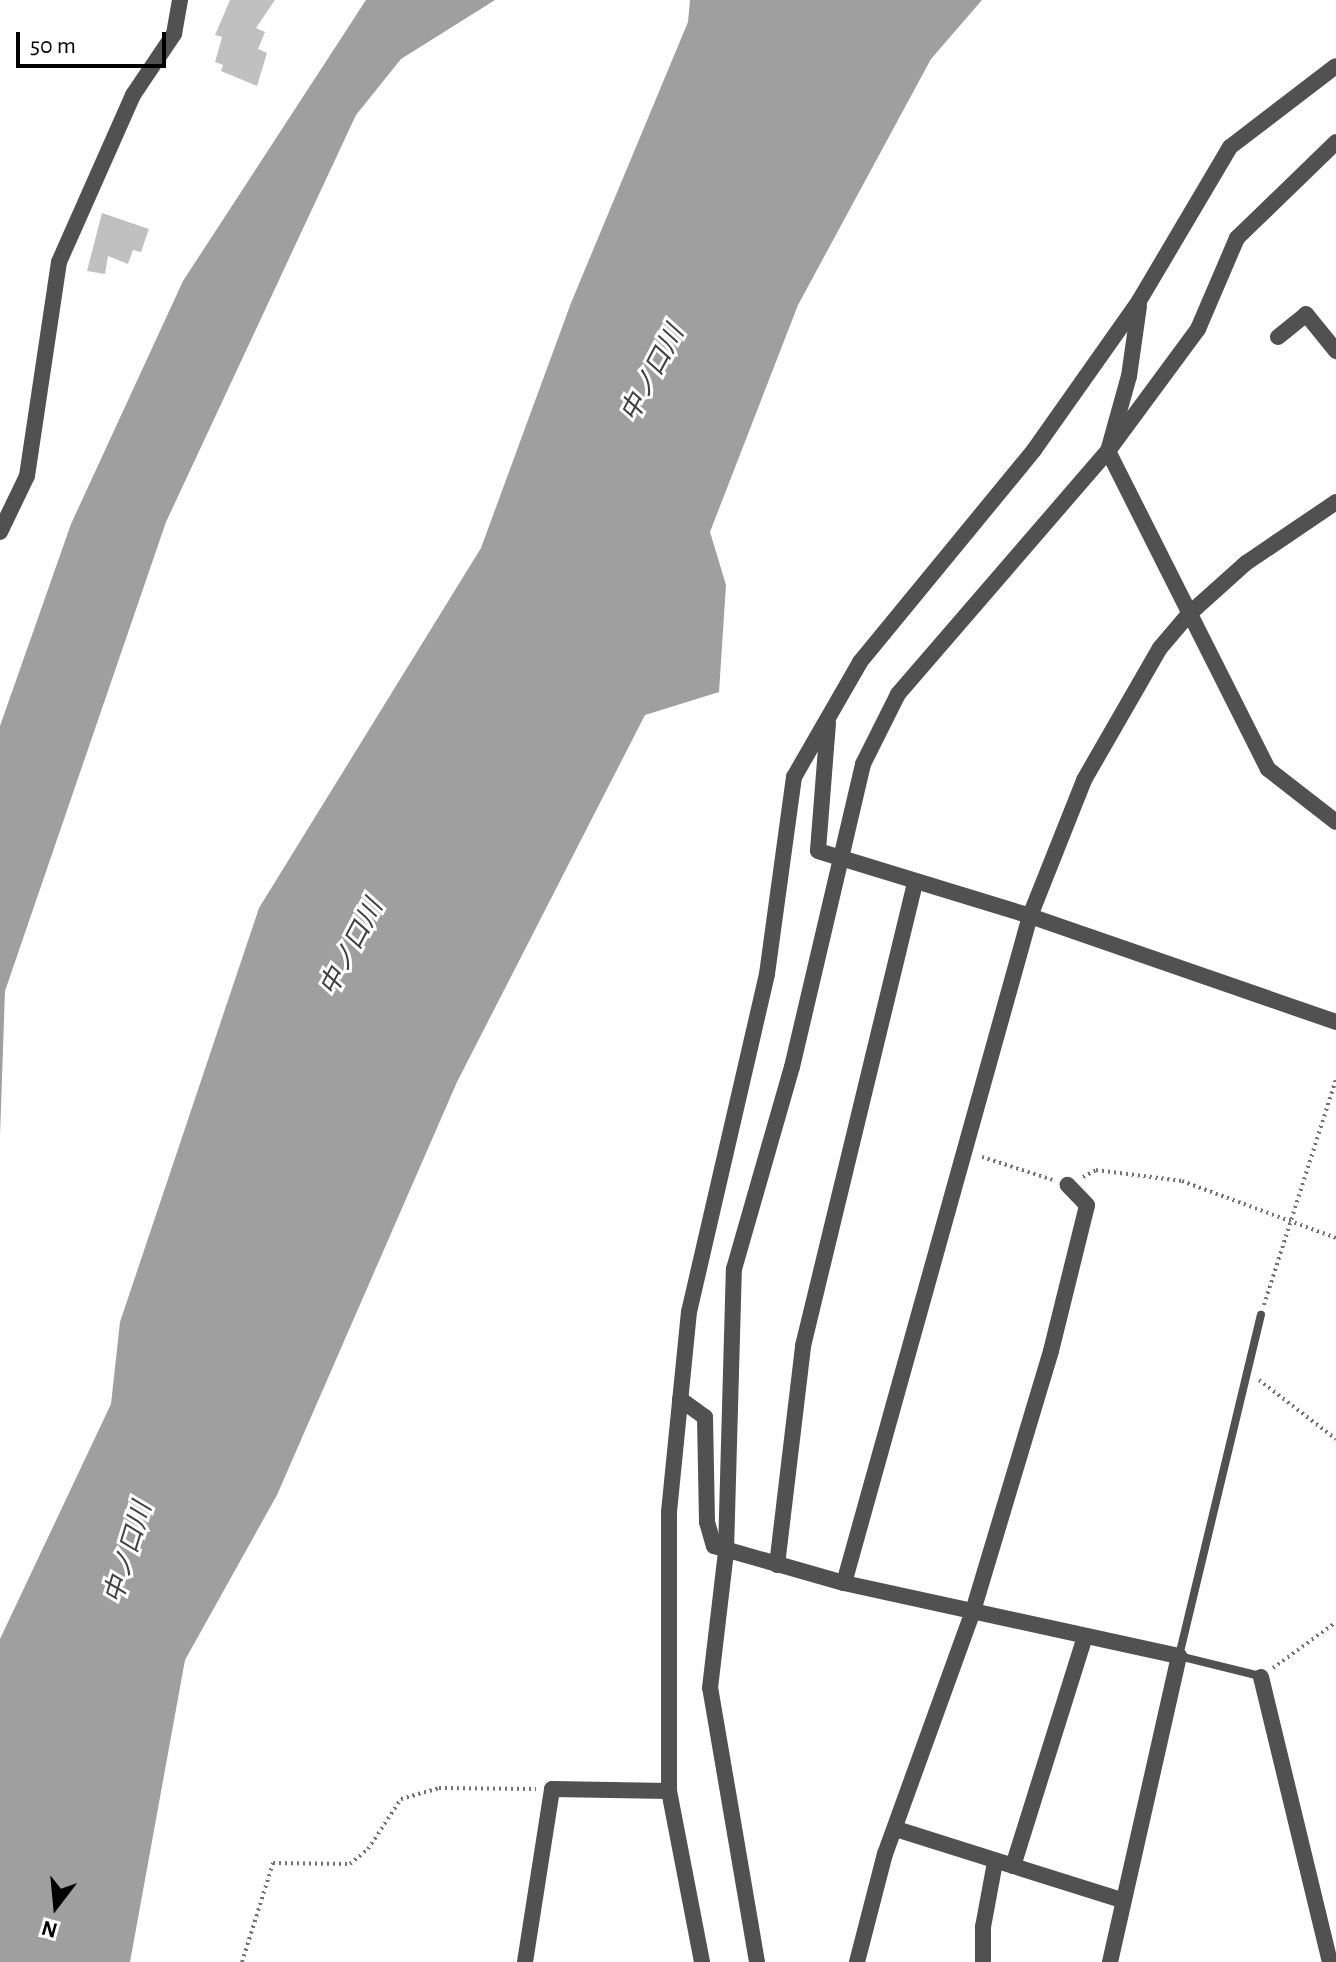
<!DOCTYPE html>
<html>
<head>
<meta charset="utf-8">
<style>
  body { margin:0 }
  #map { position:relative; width:1336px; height:1962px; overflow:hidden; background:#fff; font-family:"Alegreya Sans","Noto Sans JP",sans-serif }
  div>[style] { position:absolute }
  .water>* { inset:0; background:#9f9f9f }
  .building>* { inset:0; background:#c0c0c0 }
  .path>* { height:4px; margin-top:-2px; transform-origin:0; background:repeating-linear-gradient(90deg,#737373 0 2px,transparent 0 6px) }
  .service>* { height:8px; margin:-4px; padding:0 4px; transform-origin:4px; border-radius:4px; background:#515151 }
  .minor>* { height:16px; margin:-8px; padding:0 8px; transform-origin:8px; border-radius:8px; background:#515151 }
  span { translate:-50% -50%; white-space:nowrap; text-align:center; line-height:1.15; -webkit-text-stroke:6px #fff; paint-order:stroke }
  .water-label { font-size:26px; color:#404040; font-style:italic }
  .north { position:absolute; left:16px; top:1866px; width:80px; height:80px; -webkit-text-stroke:6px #fff; paint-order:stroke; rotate:196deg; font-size:22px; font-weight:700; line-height:32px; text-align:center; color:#000 }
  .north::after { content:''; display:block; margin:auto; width:28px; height:36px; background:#000; clip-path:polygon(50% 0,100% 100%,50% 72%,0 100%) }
  .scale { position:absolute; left:16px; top:32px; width:150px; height:36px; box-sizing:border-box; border:4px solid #000; border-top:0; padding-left:10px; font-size:24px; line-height:28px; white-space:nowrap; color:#000; -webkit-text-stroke:6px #fff; paint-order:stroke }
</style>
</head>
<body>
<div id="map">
  <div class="water">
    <i style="clip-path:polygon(366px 0,495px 0,401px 59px,356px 115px,166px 522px,5px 991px,0 1136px,0 726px,71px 524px,183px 281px)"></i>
    <i style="clip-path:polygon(690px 0,982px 0,931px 59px,798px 305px,710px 532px,726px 585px,719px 692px,645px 715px,457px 1082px,277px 1495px,185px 1660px,130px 1962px,0 1962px,0 1639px,111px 1404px,120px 1322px,259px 908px,481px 548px,571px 303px,688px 22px)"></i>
  </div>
  <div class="building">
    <i style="clip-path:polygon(230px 0,275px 0,256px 28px,265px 32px,258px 49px,267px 53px,257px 86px,221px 71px,223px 65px,215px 62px,222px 37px,215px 35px)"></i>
    <i style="clip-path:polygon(102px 213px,149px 229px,141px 252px,133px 250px,128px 264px,108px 256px,105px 274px,87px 271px)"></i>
  </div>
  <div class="path">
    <i style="left:982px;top:1157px;width:75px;rotate:17.9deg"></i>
    <i style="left:1083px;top:1177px;width:15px;rotate:-28deg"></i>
    <i style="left:1096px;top:1170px;width:87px;rotate:7.3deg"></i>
    <i style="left:1182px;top:1181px;width:164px;rotate:20.3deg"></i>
    <i style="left:1264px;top:1305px;width:236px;rotate:-72.3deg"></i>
    <i style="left:1259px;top:1380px;width:97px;rotate:37.5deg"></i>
    <i style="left:1273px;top:1668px;width:78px;rotate:-36.1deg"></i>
    <i style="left:242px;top:1962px;width:104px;rotate:-72.6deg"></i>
    <i style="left:273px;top:1863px;width:77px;rotate:0.7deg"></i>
    <i style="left:350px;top:1864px;width:23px;rotate:-40deg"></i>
    <i style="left:368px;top:1849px;width:60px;rotate:-56.6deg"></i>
    <i style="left:401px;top:1799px;width:40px;rotate:-16deg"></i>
    <i style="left:439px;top:1788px;width:97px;rotate:0.6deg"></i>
  </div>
  <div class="service">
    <i style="left:1260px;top:1676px;width:83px;rotate:-166.1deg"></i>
    <i style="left:1179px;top:1656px;width:351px;rotate:-76.5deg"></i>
  </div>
  <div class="minor">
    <i style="left:1139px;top:306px;width:71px;rotate:98.1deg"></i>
    <i style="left:1129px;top:376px;width:78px;rotate:105.6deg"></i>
    <i style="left:1108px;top:451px;width:356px;rotate:63.3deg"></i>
    <i style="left:1268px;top:769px;width:86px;rotate:37.9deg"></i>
    <i style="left:1278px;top:337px;width:36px;rotate:-39deg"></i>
    <i style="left:1306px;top:314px;width:48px;rotate:51deg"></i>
    <i style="left:0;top:532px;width:62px;rotate:-64.3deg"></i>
    <i style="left:27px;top:476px;width:216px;rotate:-81.5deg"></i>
    <i style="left:59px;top:262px;width:183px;rotate:-66.1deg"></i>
    <i style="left:133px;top:95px;width:73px;rotate:-56.1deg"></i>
    <i style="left:174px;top:34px;width:35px;rotate:-80deg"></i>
    <i style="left:828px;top:723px;width:128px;rotate:94.5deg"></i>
    <i style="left:818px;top:851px;width:222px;rotate:17deg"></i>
    <i style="left:1030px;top:916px;width:324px;rotate:19.1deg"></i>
    <i style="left:680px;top:1399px;width:31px;rotate:36deg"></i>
    <i style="left:705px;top:1417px;width:105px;rotate:88.9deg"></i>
    <i style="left:707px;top:1522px;width:25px;rotate:74deg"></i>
    <i style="left:714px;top:1546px;width:135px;rotate:15.9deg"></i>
    <i style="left:844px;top:1583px;width:343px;rotate:12.3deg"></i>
    <i style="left:1179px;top:1656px;width:314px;rotate:102.7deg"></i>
    <i style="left:777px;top:1565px;width:221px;rotate:-83.2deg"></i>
    <i style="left:803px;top:1346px;width:477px;rotate:-76.4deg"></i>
    <i style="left:844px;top:1583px;width:692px;rotate:-74.42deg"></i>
    <i style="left:1030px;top:916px;width:146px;rotate:-68.3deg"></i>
    <i style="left:1084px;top:780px;width:152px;rotate:-60.1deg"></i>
    <i style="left:1160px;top:648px;width:43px;rotate:-49.7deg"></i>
    <i style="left:1188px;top:615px;width:78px;rotate:-41.9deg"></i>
    <i style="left:1246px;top:563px;width:109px;rotate:-34.1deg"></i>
    <i style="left:1261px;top:1677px;width:293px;rotate:76.4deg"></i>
    <i style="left:896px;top:1829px;width:236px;rotate:17.5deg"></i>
    <i style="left:1013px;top:1866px;width:241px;rotate:-72.6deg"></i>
    <i style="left:525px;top:1962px;width:175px;rotate:-81.1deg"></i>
    <i style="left:552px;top:1789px;width:117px;rotate:1deg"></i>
    <i style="left:702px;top:1962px;width:174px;rotate:-100.9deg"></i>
    <i style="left:669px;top:1791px;width:279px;rotate:-90deg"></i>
    <i style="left:669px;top:1512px;width:201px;rotate:-84.3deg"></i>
    <i style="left:689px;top:1312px;width:347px;rotate:-77deg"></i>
    <i style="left:767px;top:974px;width:199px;rotate:-82.2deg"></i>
    <i style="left:794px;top:777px;width:133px;rotate:-60.1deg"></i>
    <i style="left:860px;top:662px;width:274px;rotate:-50.6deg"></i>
    <i style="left:1034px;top:450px;width:182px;rotate:-54.8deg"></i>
    <i style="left:1139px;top:301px;width:179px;rotate:-59.4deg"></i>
    <i style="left:1230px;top:147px;width:133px;rotate:-37.4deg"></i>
    <i style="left:757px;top:1962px;width:278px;rotate:-99.7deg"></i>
    <i style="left:710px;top:1688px;width:138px;rotate:-83.3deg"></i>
    <i style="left:726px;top:1551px;width:282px;rotate:-88.4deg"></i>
    <i style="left:734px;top:1269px;width:210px;rotate:-74deg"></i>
    <i style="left:792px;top:1067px;width:311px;rotate:-76.8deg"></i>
    <i style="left:863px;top:764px;width:78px;rotate:-63.4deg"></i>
    <i style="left:898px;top:694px;width:321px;rotate:-49.2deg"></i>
    <i style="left:1108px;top:451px;width:152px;rotate:-53.6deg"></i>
    <i style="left:1198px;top:329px;width:99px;rotate:-66.8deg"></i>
    <i style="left:1237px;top:238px;width:138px;rotate:-44.1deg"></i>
    <i style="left:857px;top:1962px;width:112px;rotate:-75.5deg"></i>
    <i style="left:885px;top:1854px;width:258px;rotate:-70.1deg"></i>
    <i style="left:973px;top:1611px;width:271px;rotate:-73.3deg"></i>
    <i style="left:1051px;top:1351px;width:150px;rotate:-76.1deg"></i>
    <i style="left:1087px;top:1205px;width:28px;rotate:-134deg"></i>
    <i style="left:983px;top:1962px;width:35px;rotate:-90deg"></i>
    <i style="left:983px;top:1927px;width:66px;rotate:-79.5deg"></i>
  </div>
  <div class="water-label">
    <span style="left:653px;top:374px;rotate:-62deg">中ノ口川</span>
    <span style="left:352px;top:948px;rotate:-62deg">中ノ口川</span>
    <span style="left:129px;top:1553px;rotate:-73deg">中ノ口川</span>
  </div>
  <div class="north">N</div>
  <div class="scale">50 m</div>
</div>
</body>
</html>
